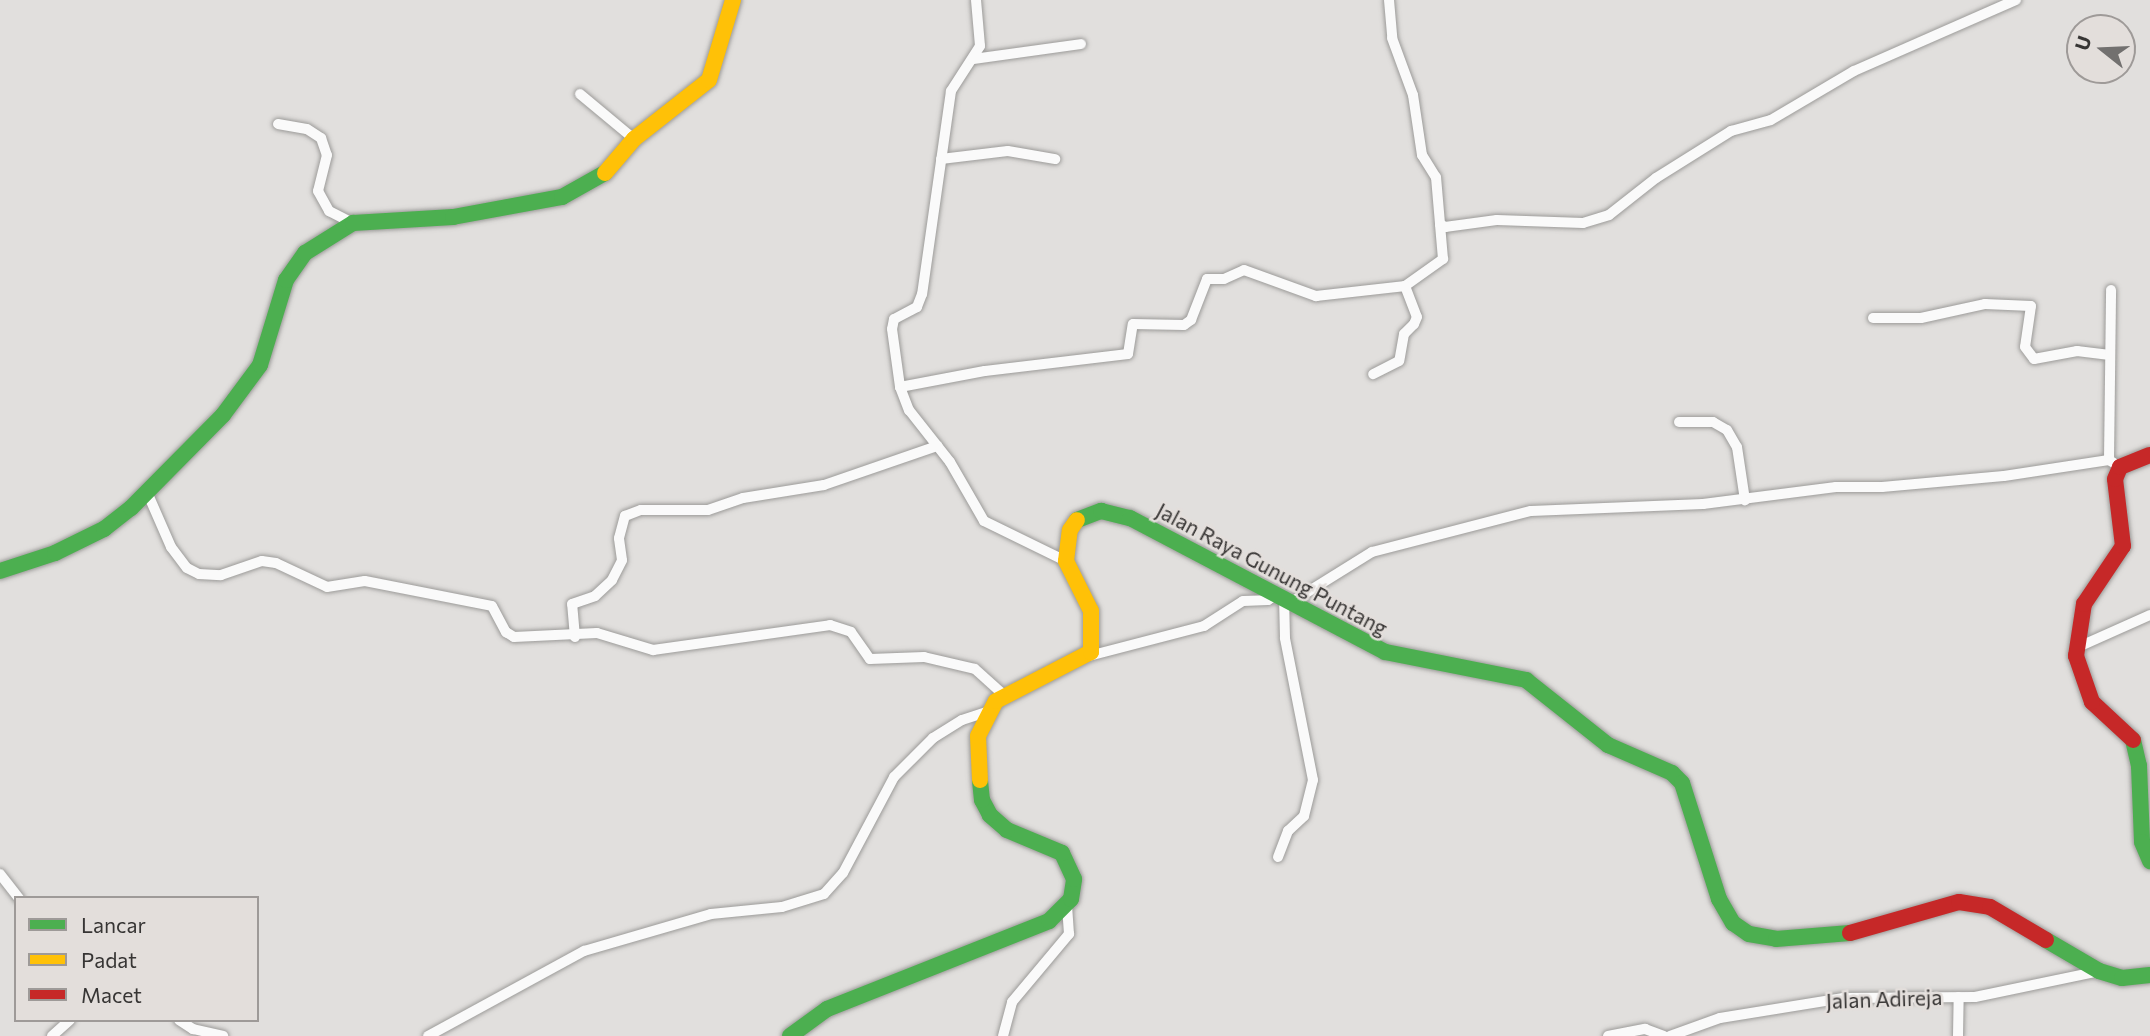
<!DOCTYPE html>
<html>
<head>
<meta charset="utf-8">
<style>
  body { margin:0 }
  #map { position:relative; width:2150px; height:1036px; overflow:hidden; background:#e1dfdd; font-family:Commissioner,sans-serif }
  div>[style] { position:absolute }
  .roads { filter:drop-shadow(0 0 2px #9c9b99) drop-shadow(0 0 2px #9c9b99) }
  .street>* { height:10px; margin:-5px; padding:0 5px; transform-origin:5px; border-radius:5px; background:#fafafa }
  .fast>* { height:16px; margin:-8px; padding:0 8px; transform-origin:8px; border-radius:8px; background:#4caf50 }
  .slow>* { height:16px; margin:-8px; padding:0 8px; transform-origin:8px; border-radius:8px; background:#ffc107 }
  .jam>* { height:16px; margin:-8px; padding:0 8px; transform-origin:8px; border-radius:8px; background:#c62828 }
  span { translate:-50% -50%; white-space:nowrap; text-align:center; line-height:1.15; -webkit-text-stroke:5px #e3dedb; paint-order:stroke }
  .street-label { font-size:21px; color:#373534 }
  .legend { position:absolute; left:14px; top:896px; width:245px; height:126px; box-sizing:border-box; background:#e3dedb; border:2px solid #9e9a98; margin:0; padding:9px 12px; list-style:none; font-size:21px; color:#373534 }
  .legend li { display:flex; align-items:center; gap:14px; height:35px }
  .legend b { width:35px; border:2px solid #9e9a98 }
  .north { position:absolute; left:2066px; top:14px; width:70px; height:70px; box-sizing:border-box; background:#e3dedb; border:2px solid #9e9a98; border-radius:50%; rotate:288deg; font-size:19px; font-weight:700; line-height:28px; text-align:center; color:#373534 }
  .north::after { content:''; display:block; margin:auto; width:24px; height:32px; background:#72706f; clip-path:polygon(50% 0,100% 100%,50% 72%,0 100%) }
</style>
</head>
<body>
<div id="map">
  <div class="roads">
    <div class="street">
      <i style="left:976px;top:0;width:46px;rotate:85deg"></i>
      <i style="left:980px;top:46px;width:54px;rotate:122.8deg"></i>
      <i style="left:951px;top:91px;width:205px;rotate:98.1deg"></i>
      <i style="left:922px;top:294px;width:14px;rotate:111deg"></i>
      <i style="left:917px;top:307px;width:26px;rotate:152deg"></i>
      <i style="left:894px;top:319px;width:10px;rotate:101deg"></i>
      <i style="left:892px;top:329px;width:59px;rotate:82.1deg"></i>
      <i style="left:900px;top:387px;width:25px;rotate:69deg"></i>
      <i style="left:909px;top:410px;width:66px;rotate:51.7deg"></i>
      <i style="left:950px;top:462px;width:68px;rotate:60deg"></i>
      <i style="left:984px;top:521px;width:91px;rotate:26deg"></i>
      <i style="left:1389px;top:0;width:38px;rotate:85deg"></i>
      <i style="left:1392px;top:38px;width:61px;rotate:69.8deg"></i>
      <i style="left:1413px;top:95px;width:61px;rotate:81.5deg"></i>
      <i style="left:1422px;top:155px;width:26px;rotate:58deg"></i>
      <i style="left:1436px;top:177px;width:47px;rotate:85.1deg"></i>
      <i style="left:1440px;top:224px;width:6px;rotate:31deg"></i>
      <i style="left:1445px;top:227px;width:52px;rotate:-7.7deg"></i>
      <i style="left:1497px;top:220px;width:86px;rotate:2deg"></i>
      <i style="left:1583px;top:223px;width:27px;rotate:-17deg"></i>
      <i style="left:1609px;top:215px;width:60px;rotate:-38.2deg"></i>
      <i style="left:1656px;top:178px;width:89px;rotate:-32.1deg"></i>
      <i style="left:1731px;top:131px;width:41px;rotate:-15.4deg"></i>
      <i style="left:1771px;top:120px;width:96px;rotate:-30.6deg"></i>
      <i style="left:1854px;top:71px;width:177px;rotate:-23.7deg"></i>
      <i style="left:973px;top:59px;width:109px;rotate:-7.9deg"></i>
      <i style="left:580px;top:94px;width:70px;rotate:39.8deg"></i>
      <i style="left:278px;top:124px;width:29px;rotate:10deg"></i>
      <i style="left:307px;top:129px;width:17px;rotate:33deg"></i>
      <i style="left:321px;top:138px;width:18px;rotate:71deg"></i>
      <i style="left:327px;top:155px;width:37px;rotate:104deg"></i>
      <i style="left:318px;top:191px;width:23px;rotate:61deg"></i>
      <i style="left:329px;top:211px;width:27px;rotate:27deg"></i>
      <i style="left:941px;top:159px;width:67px;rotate:-6.8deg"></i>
      <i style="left:1008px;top:151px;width:48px;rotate:9.7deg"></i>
      <i style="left:1405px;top:286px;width:47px;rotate:-35.4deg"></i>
      <i style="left:1443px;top:259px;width:35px;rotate:-95deg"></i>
      <i style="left:1873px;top:318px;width:48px"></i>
      <i style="left:1921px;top:318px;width:66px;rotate:-12.3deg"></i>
      <i style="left:1985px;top:304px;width:46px;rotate:2.5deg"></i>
      <i style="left:2031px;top:306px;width:41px;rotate:98.3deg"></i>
      <i style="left:2025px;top:347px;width:15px;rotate:53deg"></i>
      <i style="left:2034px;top:359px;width:44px;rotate:-10.5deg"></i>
      <i style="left:2077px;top:351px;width:33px;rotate:7deg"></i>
      <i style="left:900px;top:387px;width:86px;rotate:-10.7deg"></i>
      <i style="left:985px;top:371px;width:144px;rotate:-6.8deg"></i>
      <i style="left:1128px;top:354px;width:30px;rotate:-81deg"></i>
      <i style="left:1133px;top:324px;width:51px;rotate:1.1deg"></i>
      <i style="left:1184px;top:325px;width:9px;rotate:-36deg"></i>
      <i style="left:1191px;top:320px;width:44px;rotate:-68.7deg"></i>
      <i style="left:1207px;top:279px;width:17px"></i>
      <i style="left:1224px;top:279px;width:22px;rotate:-24deg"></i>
      <i style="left:1244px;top:270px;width:77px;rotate:19.9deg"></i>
      <i style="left:1316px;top:296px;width:90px;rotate:-6.4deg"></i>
      <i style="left:1405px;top:286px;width:33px;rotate:69deg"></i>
      <i style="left:1417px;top:317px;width:8px;rotate:113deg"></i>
      <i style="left:1414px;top:324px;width:14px;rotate:135deg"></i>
      <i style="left:1404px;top:334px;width:27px;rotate:100deg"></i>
      <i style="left:1399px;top:361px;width:29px;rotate:153deg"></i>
      <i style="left:1679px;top:422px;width:34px"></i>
      <i style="left:1713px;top:422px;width:16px;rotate:30deg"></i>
      <i style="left:1727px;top:430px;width:20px;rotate:60deg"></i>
      <i style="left:1737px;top:447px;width:54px;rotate:81.4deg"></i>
      <i style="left:2109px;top:460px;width:170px;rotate:-89.3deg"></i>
      <i style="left:147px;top:492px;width:60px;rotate:66.4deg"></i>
      <i style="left:171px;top:547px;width:26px;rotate:53deg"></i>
      <i style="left:187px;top:568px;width:13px;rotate:27deg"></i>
      <i style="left:199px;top:574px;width:22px;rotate:3deg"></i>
      <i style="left:221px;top:575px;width:43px;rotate:-18.9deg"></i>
      <i style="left:262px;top:561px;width:14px;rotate:8deg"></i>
      <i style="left:276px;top:563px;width:56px;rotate:25.2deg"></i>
      <i style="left:327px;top:587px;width:38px;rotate:-9deg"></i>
      <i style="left:365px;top:581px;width:129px;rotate:11.1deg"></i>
      <i style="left:492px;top:606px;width:30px;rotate:62deg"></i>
      <i style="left:506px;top:632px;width:9px;rotate:32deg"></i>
      <i style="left:514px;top:637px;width:83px;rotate:-2.8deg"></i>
      <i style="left:597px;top:633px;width:59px;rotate:16.9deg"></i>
      <i style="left:653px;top:650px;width:179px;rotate:-8deg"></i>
      <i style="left:830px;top:625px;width:22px;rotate:18deg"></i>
      <i style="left:851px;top:632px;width:33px;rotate:55deg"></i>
      <i style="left:870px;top:659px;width:54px;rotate:-2.1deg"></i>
      <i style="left:924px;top:657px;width:52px;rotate:13.2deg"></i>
      <i style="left:975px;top:669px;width:39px;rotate:42deg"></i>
      <i style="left:1293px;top:601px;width:93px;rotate:-31.8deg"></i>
      <i style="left:1372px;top:552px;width:164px;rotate:-14.5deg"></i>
      <i style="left:1531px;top:511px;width:172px;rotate:-2.3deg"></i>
      <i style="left:1703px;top:504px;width:134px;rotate:-7.3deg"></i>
      <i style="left:1836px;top:487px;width:46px"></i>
      <i style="left:1882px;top:487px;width:122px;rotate:-5.2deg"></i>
      <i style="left:2004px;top:476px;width:106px;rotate:-8.7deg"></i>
      <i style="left:2109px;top:460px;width:13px;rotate:32deg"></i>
      <i style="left:575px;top:637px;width:33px;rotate:-95deg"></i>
      <i style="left:572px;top:604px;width:24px;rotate:-19deg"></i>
      <i style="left:595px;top:596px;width:23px;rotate:-43deg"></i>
      <i style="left:612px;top:580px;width:22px;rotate:-63deg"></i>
      <i style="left:622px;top:560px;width:22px;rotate:-98deg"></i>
      <i style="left:619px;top:538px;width:23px;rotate:-75deg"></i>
      <i style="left:625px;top:516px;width:17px;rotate:-21deg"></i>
      <i style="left:641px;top:510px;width:67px"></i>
      <i style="left:708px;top:510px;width:37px;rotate:-19deg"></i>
      <i style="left:743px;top:498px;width:82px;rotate:-9.1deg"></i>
      <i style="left:824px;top:485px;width:120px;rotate:-19deg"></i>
      <i style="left:2076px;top:648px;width:81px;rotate:-24deg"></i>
      <i style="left:1085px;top:657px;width:123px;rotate:-14.6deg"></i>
      <i style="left:1204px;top:626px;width:46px;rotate:-32.7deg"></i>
      <i style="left:1243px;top:601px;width:25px;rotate:-2deg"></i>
      <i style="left:1268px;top:600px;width:12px;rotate:-31deg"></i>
      <i style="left:1278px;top:857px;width:28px;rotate:-69deg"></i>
      <i style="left:1288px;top:831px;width:22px;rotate:-43deg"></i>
      <i style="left:1304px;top:816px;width:37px;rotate:-76deg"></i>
      <i style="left:1313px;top:780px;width:145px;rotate:-101.2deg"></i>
      <i style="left:1285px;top:638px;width:41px;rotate:-91.4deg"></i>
      <i style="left:0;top:874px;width:31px;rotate:52deg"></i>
      <i style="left:179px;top:1020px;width:17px;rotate:33deg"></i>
      <i style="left:193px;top:1029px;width:31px;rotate:13deg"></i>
      <i style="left:52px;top:1036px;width:24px;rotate:-42deg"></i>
      <i style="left:428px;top:1036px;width:178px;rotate:-28.6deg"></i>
      <i style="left:584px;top:951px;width:132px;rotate:-16.2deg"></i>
      <i style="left:711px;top:914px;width:71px;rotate:-5.6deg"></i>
      <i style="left:782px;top:907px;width:44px;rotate:-17.2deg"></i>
      <i style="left:824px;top:894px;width:28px;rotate:-48deg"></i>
      <i style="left:843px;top:873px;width:109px;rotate:-62deg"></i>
      <i style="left:894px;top:777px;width:55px;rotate:-45deg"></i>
      <i style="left:933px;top:738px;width:34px;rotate:-32deg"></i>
      <i style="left:962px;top:720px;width:28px;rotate:-18deg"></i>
      <i style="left:1003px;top:1036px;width:35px;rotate:-75deg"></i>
      <i style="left:1012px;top:1002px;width:89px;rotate:-50deg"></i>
      <i style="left:1069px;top:934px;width:29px;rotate:-94deg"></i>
      <i style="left:1608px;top:1036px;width:38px;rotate:-11deg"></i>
      <i style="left:1645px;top:1029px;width:20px;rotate:20deg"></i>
      <i style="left:1670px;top:1036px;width:53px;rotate:-19.8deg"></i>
      <i style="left:1720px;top:1018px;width:125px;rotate:-9.2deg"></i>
      <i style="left:1843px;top:998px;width:132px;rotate:-0.4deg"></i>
      <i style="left:1975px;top:997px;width:127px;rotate:-11.8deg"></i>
      <i style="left:1958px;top:1036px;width:39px;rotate:-89deg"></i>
    </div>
    <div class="fast">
      <i style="left:1077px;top:520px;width:26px;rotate:-21deg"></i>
      <i style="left:1101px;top:511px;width:30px;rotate:14deg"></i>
      <i style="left:1130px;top:518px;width:288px;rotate:27.7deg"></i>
      <i style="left:1385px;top:652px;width:144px;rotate:11.2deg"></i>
      <i style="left:1526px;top:680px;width:105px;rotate:38.4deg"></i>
      <i style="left:1608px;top:745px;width:70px;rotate:23.6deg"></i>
      <i style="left:1672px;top:773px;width:14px;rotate:45deg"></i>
      <i style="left:1682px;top:783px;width:122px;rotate:72.3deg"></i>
      <i style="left:1719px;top:899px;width:28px;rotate:60deg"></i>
      <i style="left:1733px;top:923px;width:19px;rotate:35deg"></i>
      <i style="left:1749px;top:934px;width:27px;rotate:10deg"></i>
      <i style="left:1776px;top:939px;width:74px;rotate:-4.6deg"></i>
      <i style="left:0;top:571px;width:58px;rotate:-18.1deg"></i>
      <i style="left:55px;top:553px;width:55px;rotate:-26.1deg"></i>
      <i style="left:104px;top:529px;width:34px;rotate:-38deg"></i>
      <i style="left:131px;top:508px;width:131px;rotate:-45.3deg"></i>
      <i style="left:223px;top:415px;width:62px;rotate:-53.5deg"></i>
      <i style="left:260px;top:365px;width:89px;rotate:-73deg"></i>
      <i style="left:286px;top:280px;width:33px;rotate:-55deg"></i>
      <i style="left:305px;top:253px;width:57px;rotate:-32deg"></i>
      <i style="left:353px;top:223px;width:100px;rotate:-3.4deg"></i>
      <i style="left:453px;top:217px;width:111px;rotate:-10.4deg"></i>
      <i style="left:562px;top:197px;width:49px;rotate:-29.2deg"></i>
      <i style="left:2133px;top:740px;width:27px;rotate:77deg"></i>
      <i style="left:2139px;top:766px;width:76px;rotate:87.7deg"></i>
      <i style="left:2142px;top:842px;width:21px;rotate:67deg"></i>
      <i style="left:2046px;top:940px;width:61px;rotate:30.3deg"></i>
      <i style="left:2099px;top:971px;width:24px;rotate:17deg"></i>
      <i style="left:2122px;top:978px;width:28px;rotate:-6deg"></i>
      <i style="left:790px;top:1036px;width:46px;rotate:-36.1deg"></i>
      <i style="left:827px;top:1009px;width:239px;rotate:-21.6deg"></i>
      <i style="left:1049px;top:921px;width:31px;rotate:-45deg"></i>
      <i style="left:1071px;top:899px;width:20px;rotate:-81deg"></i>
      <i style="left:1074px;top:879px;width:29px;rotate:-115deg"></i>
      <i style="left:1062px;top:853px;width:60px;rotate:-157.3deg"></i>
      <i style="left:1007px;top:830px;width:23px;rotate:-139deg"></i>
      <i style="left:990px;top:815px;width:17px;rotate:-118deg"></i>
      <i style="left:982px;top:800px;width:20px;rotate:-96deg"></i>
    </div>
    <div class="slow">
      <i style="left:605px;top:173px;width:45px;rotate:-49.5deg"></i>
      <i style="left:634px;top:139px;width:95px;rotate:-38.2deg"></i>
      <i style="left:709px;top:80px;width:84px;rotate:-73.3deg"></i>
      <i style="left:980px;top:780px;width:44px;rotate:-92.6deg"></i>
      <i style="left:978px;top:736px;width:39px;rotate:-63deg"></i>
      <i style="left:996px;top:701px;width:107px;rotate:-27.3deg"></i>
      <i style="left:1091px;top:652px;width:41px;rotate:-90deg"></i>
      <i style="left:1091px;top:611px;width:56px;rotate:-116.6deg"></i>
      <i style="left:1066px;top:561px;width:31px;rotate:-83deg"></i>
      <i style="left:1070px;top:530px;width:12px;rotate:-55deg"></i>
    </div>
    <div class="jam">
      <i style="left:2133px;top:740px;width:56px;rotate:-137.2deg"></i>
      <i style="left:2092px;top:702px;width:49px;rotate:-109.2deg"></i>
      <i style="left:2076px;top:656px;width:53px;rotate:-81.3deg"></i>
      <i style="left:2084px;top:604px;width:70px;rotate:-56.1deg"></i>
      <i style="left:2123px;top:546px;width:67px;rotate:-96.8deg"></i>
      <i style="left:2115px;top:479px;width:13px;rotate:-67deg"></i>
      <i style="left:2120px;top:467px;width:32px;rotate:-22deg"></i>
      <i style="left:1850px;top:933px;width:113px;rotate:-15.9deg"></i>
      <i style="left:1959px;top:902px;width:31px;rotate:9deg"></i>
      <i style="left:1990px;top:907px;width:65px;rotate:30.5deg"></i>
    </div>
  </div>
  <div class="street-label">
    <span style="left:1272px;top:569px;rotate:28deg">Jalan Raya Gunung Puntang</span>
    <span style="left:1884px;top:999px;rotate:-2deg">Jalan Adireja</span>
  </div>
  <ul class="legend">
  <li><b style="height:9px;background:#4caf50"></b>Lancar</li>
  <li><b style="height:9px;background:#ffc107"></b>Padat</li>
  <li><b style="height:9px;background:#c62828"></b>Macet</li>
  </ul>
  <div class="north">U</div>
</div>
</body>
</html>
